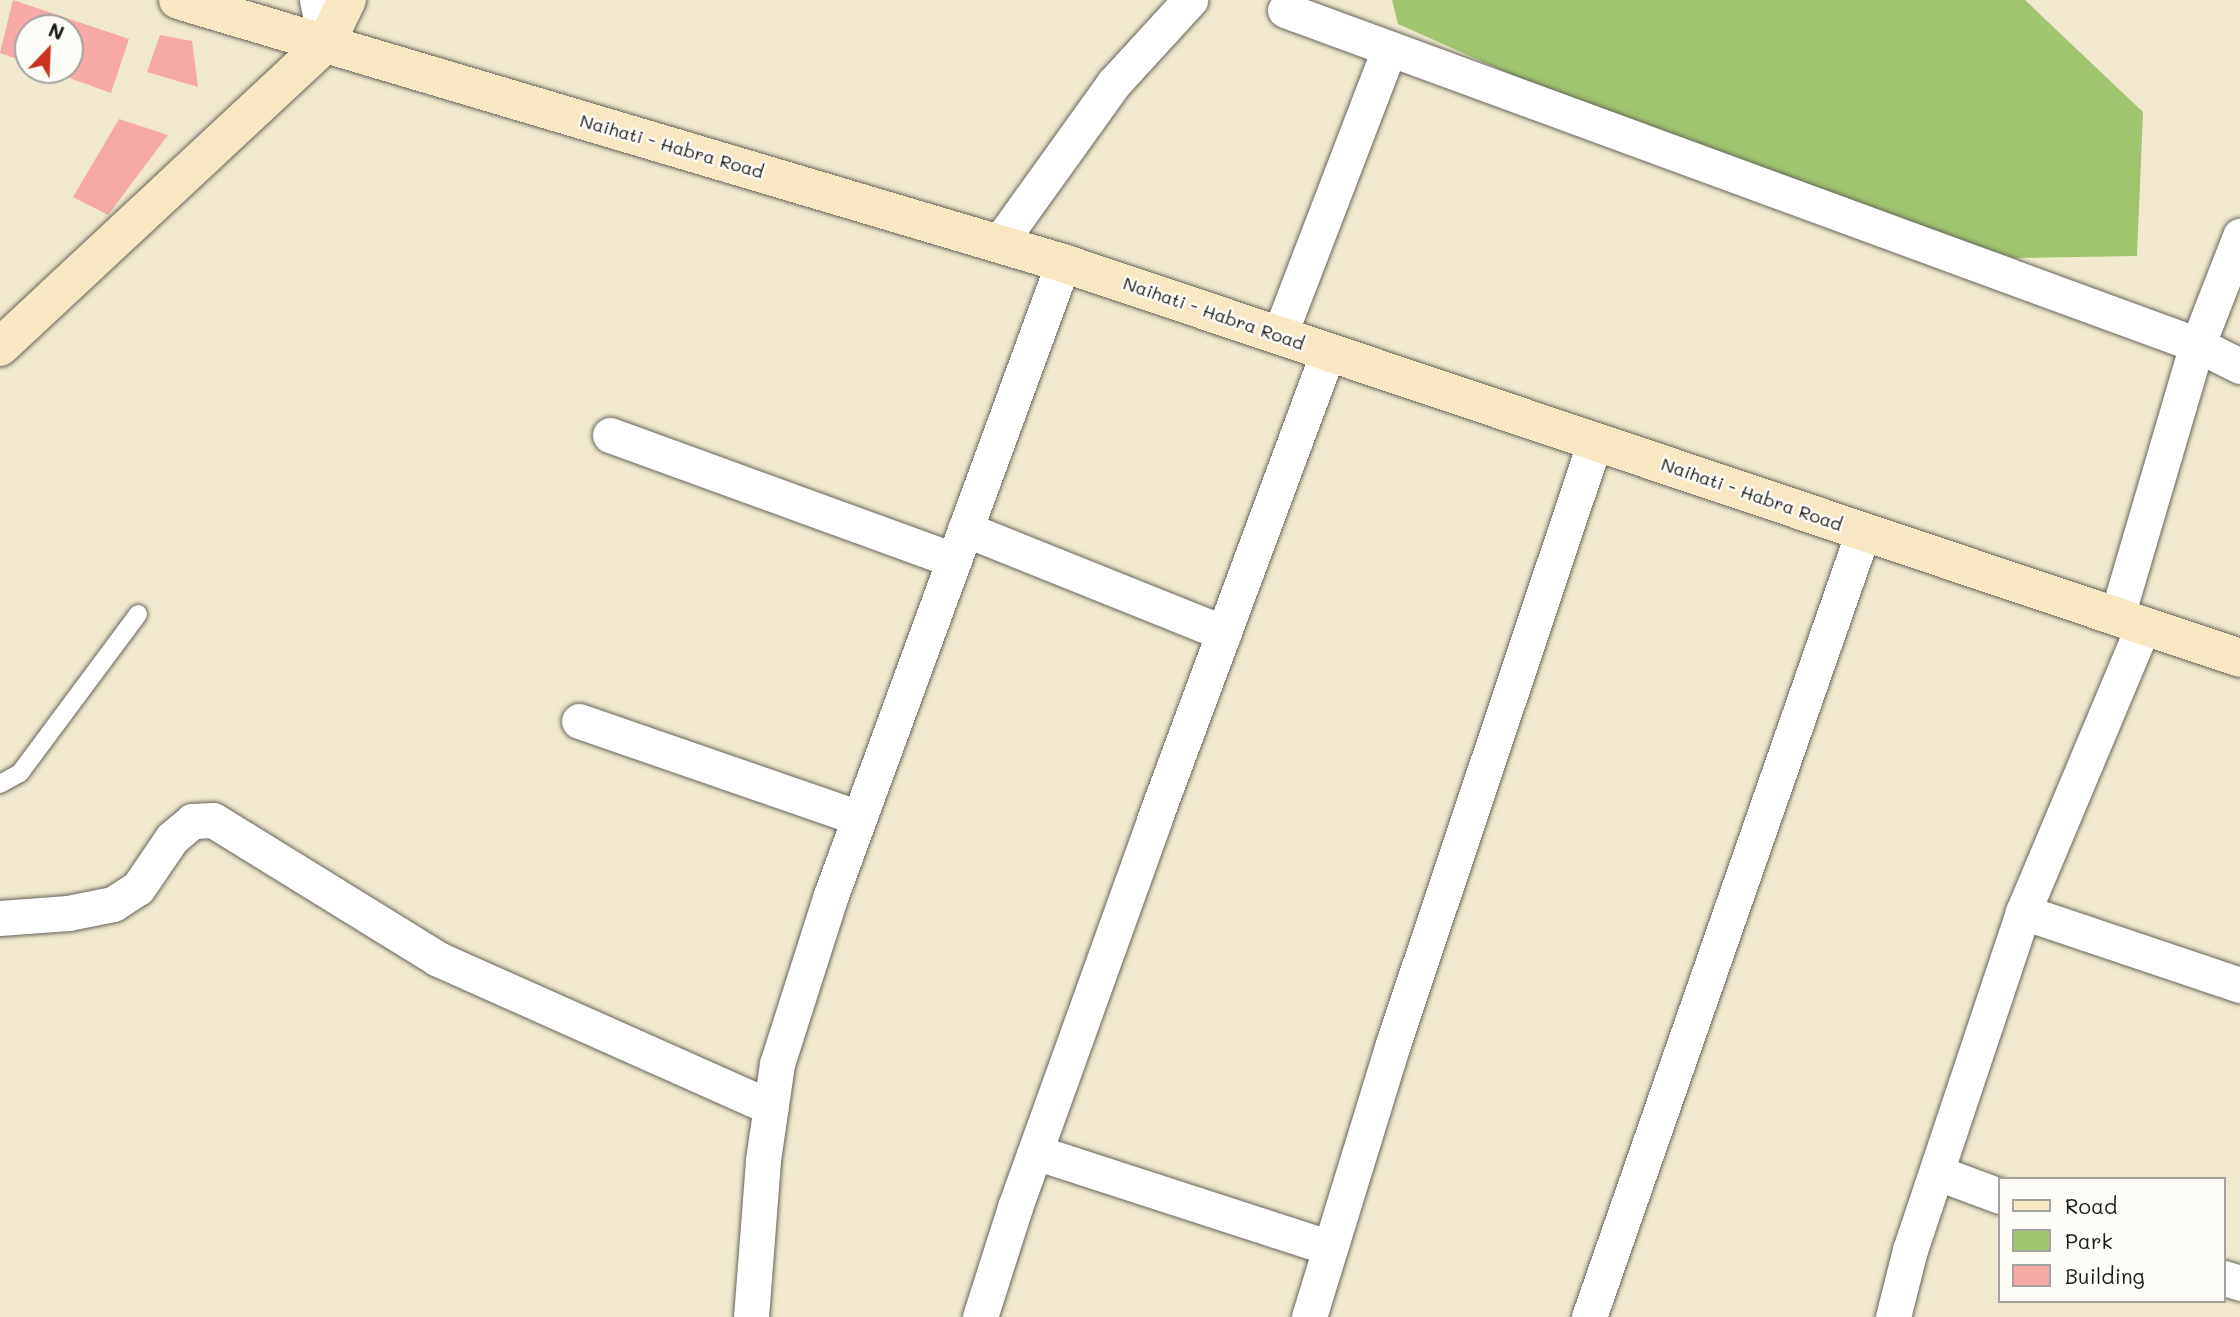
<!DOCTYPE html>
<html>
<head>
<meta charset="utf-8">
<style>
  body { margin:0 }
  #map { position:relative; width:2240px; height:1317px; overflow:hidden; background:#f0e9cf; font-family:Mali,sans-serif }
  div>[style] { position:absolute }
  .green>* { inset:0; background:#a1c56e }
  .building>* { inset:0; background:#f6a9a6 }
  .roads { filter:drop-shadow(0 0 2px #66645b) drop-shadow(0 0 2px #66645b) }
  .lane>* { height:18px; margin:-9px; padding:0 9px; transform-origin:9px; border-radius:9px; background:#fff }
  .street>* { height:35px; margin:-17.5px; padding:0 17.5px; transform-origin:17.5px; border-radius:17.5px; background:#fff }
  .secondary>* { height:38px; margin:-19px; padding:0 19px; transform-origin:19px; border-radius:19px; background:#f7e8c3 }
  span { translate:-50% -50%; white-space:nowrap; text-align:center; line-height:1.15; -webkit-text-stroke:5px #fdfcf7; paint-order:stroke }
  .street-label { font-size:18px; color:#1c1c1c }
  .legend { position:absolute; left:1998px; top:1177px; width:228px; height:126px; box-sizing:border-box; background:#fdfcf7; border:2px solid #a3a29f; margin:0; padding:9px 12px; list-style:none; font-size:21px; color:#1c1c1c }
  .legend li { display:flex; align-items:center; gap:14px; height:35px }
  .legend b { width:35px; border:2px solid #a3a29f }
  .north { position:absolute; left:14px; top:14px; width:70px; height:70px; box-sizing:border-box; background:#fdfcf7; border:2px solid #a3a29f; border-radius:50%; rotate:23deg; font-size:19px; font-weight:700; line-height:28px; text-align:center; color:#1c1c1c }
  .north::after { content:''; display:block; margin:auto; width:24px; height:32px; background:#c8321e; clip-path:polygon(50% 0,100% 100%,50% 72%,0 100%) }
</style>
</head>
<body>
<div id="map">
  <div class="green">
    <i style="clip-path:polygon(1392px 0,2025px 0,2143px 112px,2137px 256px,2014px 258px,1634px 129px,1398px 24px)"></i>
  </div>
  <div class="building">
    <i style="clip-path:polygon(13px 0,129px 39px,111px 93px,47px 70px,70px 70px,70px 28px,28px 28px,28px 63px,0 53px)"></i>
    <i style="clip-path:polygon(160px 35px,192px 41px,198px 87px,147px 72px)"></i>
    <i style="clip-path:polygon(119px 119px,168px 135px,108px 215px,73px 197px)"></i>
  </div>
  <div class="roads">
    <div class="lane">
      <i style="left:0;top:784px;width:23px;rotate:-29deg"></i>
      <i style="left:20px;top:773px;width:198px;rotate:-53.4deg"></i>
    </div>
    <div class="street">
      <i style="left:317px;top:0;width:44px;rotate:78.2deg"></i>
      <i style="left:1285px;top:10px;width:973px;rotate:20.15deg"></i>
      <i style="left:2198px;top:345px;width:47px;rotate:26.6deg"></i>
      <i style="left:999px;top:243px;width:197px;rotate:-54.3deg"></i>
      <i style="left:1114px;top:83px;width:113px;rotate:-47.5deg"></i>
      <i style="left:1279px;top:336px;width:306px;rotate:-69deg"></i>
      <i style="left:610px;top:435px;width:366px;rotate:20deg"></i>
      <i style="left:965px;top:529px;width:279px;rotate:21.9deg"></i>
      <i style="left:2117px;top:616px;width:273px;rotate:-73.6deg"></i>
      <i style="left:2194px;top:354px;width:127px;rotate:-68.7deg"></i>
      <i style="left:579px;top:721px;width:296px;rotate:19.1deg"></i>
      <i style="left:2023px;top:912px;width:229px;rotate:18.6deg"></i>
      <i style="left:0;top:918px;width:68px;rotate:-4.2deg"></i>
      <i style="left:68px;top:913px;width:46px;rotate:-11.3deg"></i>
      <i style="left:113px;top:904px;width:30px;rotate:-33deg"></i>
      <i style="left:138px;top:888px;width:60px;rotate:-55.8deg"></i>
      <i style="left:172px;top:838px;width:26px;rotate:-40deg"></i>
      <i style="left:192px;top:821px;width:21px;rotate:-3deg"></i>
      <i style="left:213px;top:820px;width:264px;rotate:31.7deg"></i>
      <i style="left:438px;top:959px;width:364px;rotate:24deg"></i>
      <i style="left:1035px;top:1152px;width:310px;rotate:18deg"></i>
      <i style="left:1938px;top:1173px;width:66px;rotate:20.4deg"></i>
      <i style="left:2224px;top:1278px;width:17px;rotate:17deg"></i>
      <i style="left:751px;top:1317px;width:157px;rotate:-85.6deg"></i>
      <i style="left:763px;top:1160px;width:97px;rotate:-81.7deg"></i>
      <i style="left:777px;top:1064px;width:177px;rotate:-72.3deg"></i>
      <i style="left:831px;top:895px;width:673px;rotate:-69.84deg"></i>
      <i style="left:980px;top:1317px;width:115px;rotate:-72.3deg"></i>
      <i style="left:1015px;top:1207px;width:411px;rotate:-70.2deg"></i>
      <i style="left:1154px;top:820px;width:499px;rotate:-69.6deg"></i>
      <i style="left:1309px;top:1317px;width:286px;rotate:-72.9deg"></i>
      <i style="left:1393px;top:1044px;width:636px;rotate:-71.48deg"></i>
      <i style="left:1589px;top:1317px;width:831px;rotate:-70.76deg"></i>
      <i style="left:1893px;top:1317px;width:69px;rotate:-75.8deg"></i>
      <i style="left:1910px;top:1250px;width:356px;rotate:-71.5deg"></i>
      <i style="left:2023px;top:912px;width:310px;rotate:-67.2deg"></i>
    </div>
    <div class="secondary">
      <i style="left:178px;top:0;width:923px;rotate:16.55deg"></i>
      <i style="left:1063px;top:263px;width:1242px;rotate:18.55deg"></i>
      <i style="left:0;top:347px;width:446px;rotate:-43deg"></i>
      <i style="left:326px;top:43px;width:48px;rotate:-64deg"></i>
    </div>
  </div>
  <div class="street-label">
    <span style="left:672px;top:146px;rotate:16deg">Naihati - Habra Road</span>
    <span style="left:1214px;top:313px;rotate:19deg">Naihati - Habra Road</span>
    <span style="left:1752px;top:494px;rotate:19deg">Naihati - Habra Road</span>
  </div>
  <ul class="legend">
  <li><b style="height:9px;background:#f7e8c3"></b>Road</li>
  <li><b style="height:19px;background:#a1c56e"></b>Park</li>
  <li><b style="height:19px;background:#f6a9a6"></b>Building</li>
  </ul>
  <div class="north">N</div>
</div>
</body>
</html>
